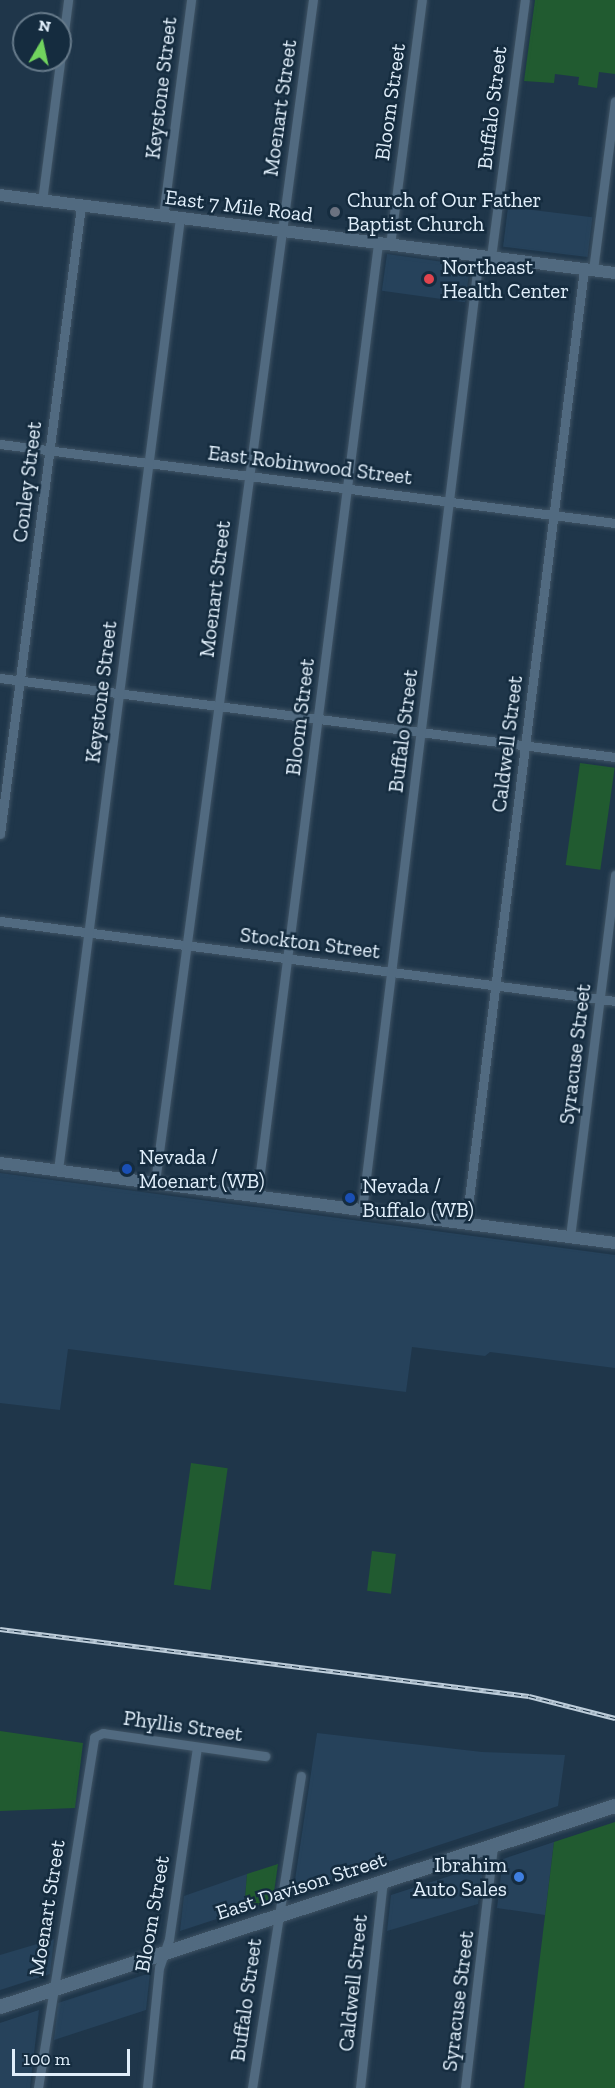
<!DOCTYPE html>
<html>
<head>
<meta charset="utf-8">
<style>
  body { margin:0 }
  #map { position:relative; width:615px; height:2088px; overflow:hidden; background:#1f364a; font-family:"Zilla Slab",serif }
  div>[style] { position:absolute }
  .built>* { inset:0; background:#26425b; transform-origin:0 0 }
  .green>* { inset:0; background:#215b30; transform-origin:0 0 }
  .roads { filter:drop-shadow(0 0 2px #3f5364) drop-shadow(0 0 2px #3f5364) }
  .minor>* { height:9px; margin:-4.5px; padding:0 4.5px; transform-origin:4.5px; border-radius:4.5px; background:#516a80 }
  .tertiary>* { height:12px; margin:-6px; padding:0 6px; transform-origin:6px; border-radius:6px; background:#516a80 }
  .secondary>* { height:14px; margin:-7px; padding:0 7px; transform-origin:7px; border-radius:7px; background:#516a80 }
  .rail>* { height:4.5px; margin-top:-2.25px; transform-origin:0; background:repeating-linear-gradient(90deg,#152c3f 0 7px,#bdcdda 0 14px); box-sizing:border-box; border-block:2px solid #bdcdda }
  .dots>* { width:16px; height:16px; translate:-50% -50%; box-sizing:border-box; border:3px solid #152c3f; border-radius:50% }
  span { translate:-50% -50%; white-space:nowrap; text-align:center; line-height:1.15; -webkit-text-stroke:5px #152c3f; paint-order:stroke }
  .street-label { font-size:21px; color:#e0eefa }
  .poi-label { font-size:21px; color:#e0eefa }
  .left { translate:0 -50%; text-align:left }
  .right { translate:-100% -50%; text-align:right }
  .north { position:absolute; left:12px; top:12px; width:60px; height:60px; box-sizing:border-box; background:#152c3f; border:2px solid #667a8a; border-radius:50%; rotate:9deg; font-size:16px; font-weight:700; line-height:24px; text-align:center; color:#e0eefa }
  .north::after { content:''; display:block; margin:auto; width:21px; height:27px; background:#71d35e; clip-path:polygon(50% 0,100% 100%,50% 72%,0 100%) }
  .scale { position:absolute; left:12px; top:2049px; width:118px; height:27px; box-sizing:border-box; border:3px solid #e0eefa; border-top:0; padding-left:8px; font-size:18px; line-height:21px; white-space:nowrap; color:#e0eefa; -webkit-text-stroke:4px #152c3f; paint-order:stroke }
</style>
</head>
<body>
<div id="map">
  <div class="built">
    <i style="left:508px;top:207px;width:85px;height:40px;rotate:7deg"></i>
    <i style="left:387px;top:254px;width:84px;height:37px;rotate:8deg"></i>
    <i style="clip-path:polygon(0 1173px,615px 1255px,615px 1368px,490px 1352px,485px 1356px,412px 1347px,406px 1392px,68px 1349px,60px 1410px,0 1403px)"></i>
    <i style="clip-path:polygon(317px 1733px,482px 1752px,565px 1755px,558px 1806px,293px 1893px)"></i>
    <i style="clip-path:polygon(554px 1842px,545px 1915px,497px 1908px,503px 1859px)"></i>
    <i style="clip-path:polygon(484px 1865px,478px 1904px,387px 1931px,391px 1895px)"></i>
    <i style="clip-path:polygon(247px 1874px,244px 1910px,180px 1931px,184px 1896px)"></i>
    <i style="clip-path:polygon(54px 1939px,50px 1974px,0 1990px,0 1955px)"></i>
    <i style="clip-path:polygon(150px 1973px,146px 2010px,54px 2040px,58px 2003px)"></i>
    <i style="clip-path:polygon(39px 2010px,30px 2088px,0 2088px,0 2023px)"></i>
  </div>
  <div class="green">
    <i style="clip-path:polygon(535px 0,615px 0,615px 74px,599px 72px,597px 88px,578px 85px,579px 77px,555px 74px,554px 83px,524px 81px)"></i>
    <i style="left:580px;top:763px;width:35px;height:103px;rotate:8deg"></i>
    <i style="left:191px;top:1463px;width:37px;height:123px;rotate:8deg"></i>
    <i style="left:372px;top:1551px;width:24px;height:40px;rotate:7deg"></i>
    <i style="clip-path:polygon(0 1731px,83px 1743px,75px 1808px,0 1811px)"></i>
    <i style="clip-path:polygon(615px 1822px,615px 2088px,524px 2088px,554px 1842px)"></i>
    <i style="clip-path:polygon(278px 1864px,273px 1900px,244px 1910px,247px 1874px)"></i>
  </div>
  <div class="roads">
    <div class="minor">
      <i style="left:42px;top:201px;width:203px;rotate:-82.6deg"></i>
      <i style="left:163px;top:216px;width:218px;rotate:-82.6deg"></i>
      <i style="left:390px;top:245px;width:247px;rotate:-82.6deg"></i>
      <i style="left:491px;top:257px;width:259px;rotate:-82.5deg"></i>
      <i style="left:593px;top:270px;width:170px;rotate:-82.6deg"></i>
      <i style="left:0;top:444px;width:620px;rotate:7.32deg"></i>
      <i style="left:0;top:678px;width:620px;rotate:7.32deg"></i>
      <i style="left:0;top:834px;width:633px;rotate:-82.65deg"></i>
      <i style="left:0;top:921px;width:620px;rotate:7.41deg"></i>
      <i style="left:58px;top:1170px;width:960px;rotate:-82.7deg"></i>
      <i style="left:155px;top:1182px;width:1193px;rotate:-82.39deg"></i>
      <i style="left:257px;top:1196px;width:961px;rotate:-82.76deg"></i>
      <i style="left:362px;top:1210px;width:961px;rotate:-83.01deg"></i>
      <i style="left:466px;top:1223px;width:961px;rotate:-82.95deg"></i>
      <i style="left:570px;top:1237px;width:365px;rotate:-82.9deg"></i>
      <i style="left:38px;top:2088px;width:355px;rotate:-80.9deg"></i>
      <i style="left:94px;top:1737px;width:10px;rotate:-24deg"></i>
      <i style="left:103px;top:1733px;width:164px;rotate:8.1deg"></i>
      <i style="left:147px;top:2088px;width:121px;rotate:-84.3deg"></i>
      <i style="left:159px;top:1968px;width:31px;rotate:-71deg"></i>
      <i style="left:169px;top:1939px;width:194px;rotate:-81.7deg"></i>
      <i style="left:252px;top:2088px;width:316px;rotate:-81.1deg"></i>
      <i style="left:360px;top:2088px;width:208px;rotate:-83.7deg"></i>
      <i style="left:465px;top:2088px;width:244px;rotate:-83.4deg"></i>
    </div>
    <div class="tertiary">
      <i style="left:0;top:195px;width:620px;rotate:7.23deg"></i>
      <i style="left:0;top:1163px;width:620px;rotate:7.41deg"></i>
    </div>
    <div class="secondary">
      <i style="left:0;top:2007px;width:647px;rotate:-18.1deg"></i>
    </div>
  </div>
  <div class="rail">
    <i style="left:0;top:1629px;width:533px;rotate:7.22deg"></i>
    <i style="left:529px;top:1696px;width:89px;rotate:14.3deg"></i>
  </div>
  <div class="dots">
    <i style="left:335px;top:212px;background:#6b7280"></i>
    <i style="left:429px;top:279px;background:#e0444e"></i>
    <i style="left:127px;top:1169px;background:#1a4fb4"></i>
    <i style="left:350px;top:1198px;background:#1a4fb4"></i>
    <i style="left:519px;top:1877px;background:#3f7fe0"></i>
  </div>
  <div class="street-label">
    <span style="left:161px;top:88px;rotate:-83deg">Keystone Street</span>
    <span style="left:390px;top:102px;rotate:-82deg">Bloom Street</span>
    <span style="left:280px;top:108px;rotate:-82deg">Moenart Street</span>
    <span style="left:492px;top:108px;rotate:-83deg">Buffalo Street</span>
    <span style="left:239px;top:206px;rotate:7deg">East 7 Mile Road</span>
    <span style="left:310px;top:465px;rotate:7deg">East Robinwood Street</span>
    <span style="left:27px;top:482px;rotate:-83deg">Conley Street</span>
    <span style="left:215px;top:589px;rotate:-83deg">Moenart Street</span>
    <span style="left:101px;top:692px;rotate:-83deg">Keystone Street</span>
    <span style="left:300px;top:717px;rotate:-83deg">Bloom Street</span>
    <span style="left:403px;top:731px;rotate:-83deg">Buffalo Street</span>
    <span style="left:507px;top:744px;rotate:-83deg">Caldwell Street</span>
    <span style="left:310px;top:943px;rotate:7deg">Stockton Street</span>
    <span style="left:575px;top:1054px;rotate:-83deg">Syracuse Street</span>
    <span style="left:183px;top:1726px;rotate:8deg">Phyllis Street</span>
    <span style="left:301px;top:1886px;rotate:-18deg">East Davison Street</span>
    <span style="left:47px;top:1908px;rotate:-81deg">Moenart Street</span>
    <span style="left:152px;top:1914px;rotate:-80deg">Bloom Street</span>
    <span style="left:353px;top:1983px;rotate:-84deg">Caldwell Street</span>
    <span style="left:246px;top:2000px;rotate:-82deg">Buffalo Street</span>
    <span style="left:458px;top:2001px;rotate:-83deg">Syracuse Street</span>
  </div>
  <div class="poi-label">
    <span class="left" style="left:347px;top:212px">Church of Our Father<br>Baptist Church</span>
    <span class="left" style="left:442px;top:279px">Northeast<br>Health Center</span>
    <span class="left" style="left:139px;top:1169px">Nevada /<br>Moenart (WB)</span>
    <span class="left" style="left:362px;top:1198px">Nevada /<br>Buffalo (WB)</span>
    <span class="right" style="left:507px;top:1877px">Ibrahim<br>Auto Sales</span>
  </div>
  <div class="north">N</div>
  <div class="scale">100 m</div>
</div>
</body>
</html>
